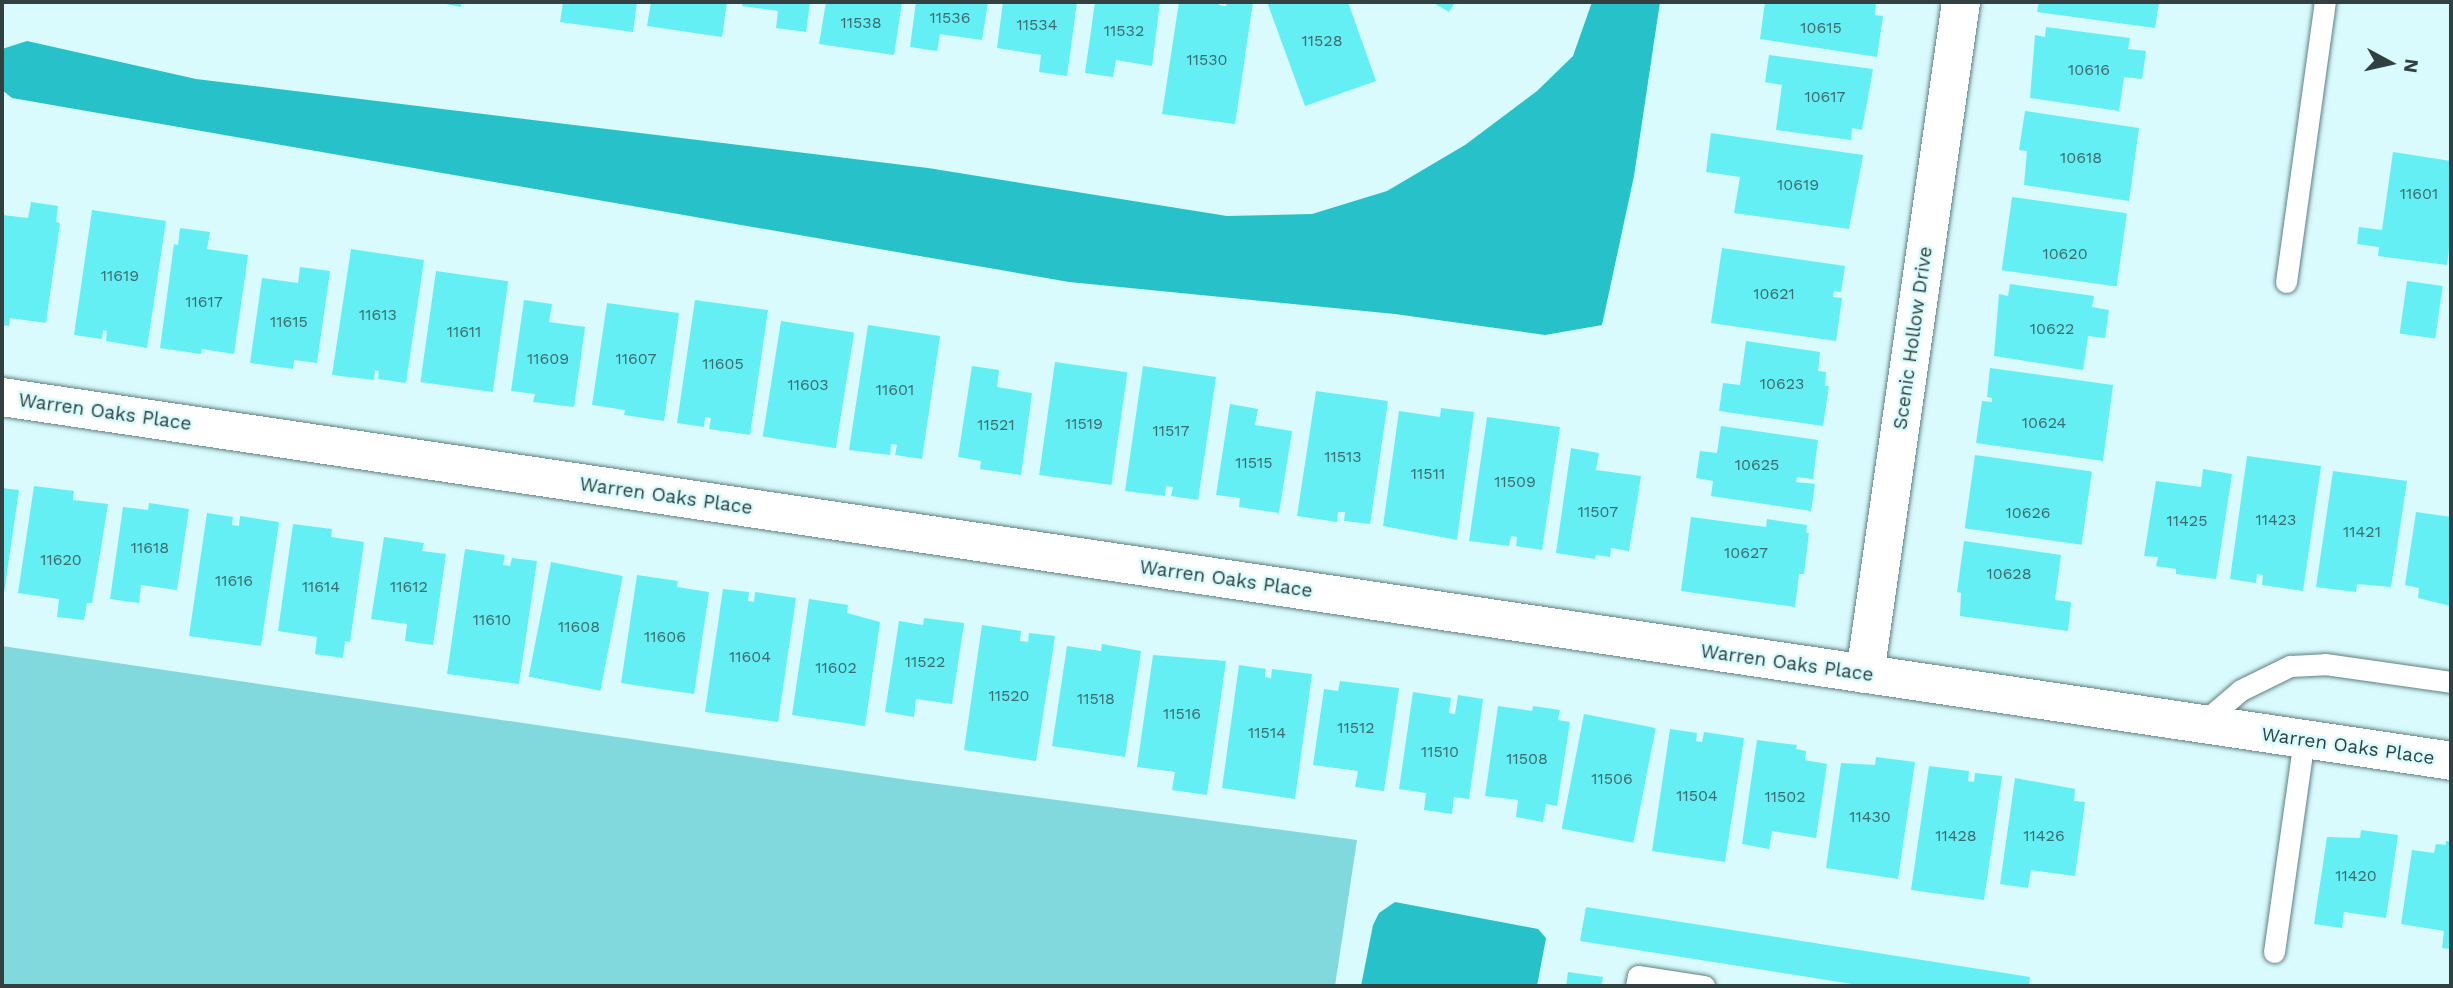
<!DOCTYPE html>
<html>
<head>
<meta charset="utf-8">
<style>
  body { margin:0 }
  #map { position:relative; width:2453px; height:988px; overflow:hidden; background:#d9fbfd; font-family:"Work Sans",sans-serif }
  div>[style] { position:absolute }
  .green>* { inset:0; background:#82d9dd }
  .water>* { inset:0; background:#27c2c9 }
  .building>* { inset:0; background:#64eff5; transform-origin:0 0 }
  .roads { filter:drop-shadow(0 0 2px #5f7f80) drop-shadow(0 0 2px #5f7f80) }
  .lane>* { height:21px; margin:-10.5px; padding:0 10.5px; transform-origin:10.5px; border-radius:10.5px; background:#fff }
  .street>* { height:38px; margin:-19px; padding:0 19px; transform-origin:19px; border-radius:19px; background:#fff }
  span { translate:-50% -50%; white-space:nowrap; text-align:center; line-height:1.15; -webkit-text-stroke:5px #d9fbfd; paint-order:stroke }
  .number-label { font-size:16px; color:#3e6c6e }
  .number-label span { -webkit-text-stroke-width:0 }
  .street-label { font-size:19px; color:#324041 }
  .frame { position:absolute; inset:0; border:4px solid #324041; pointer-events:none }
  .north { position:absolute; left:2355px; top:28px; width:70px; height:70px; -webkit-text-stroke:5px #d9fbfd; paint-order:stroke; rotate:98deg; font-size:19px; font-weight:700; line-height:28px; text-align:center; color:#324041 }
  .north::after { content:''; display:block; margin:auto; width:24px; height:32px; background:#324041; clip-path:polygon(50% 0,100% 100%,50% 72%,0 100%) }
</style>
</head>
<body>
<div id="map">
  <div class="green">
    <i style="clip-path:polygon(2px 646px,908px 780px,1357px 840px,1335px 986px,2px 986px)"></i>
  </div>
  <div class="water">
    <i style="clip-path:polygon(1592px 2px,1660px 2px,1634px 176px,1602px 325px,1545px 335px,1395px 314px,1069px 282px,12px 98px,2px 90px,2px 49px,27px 41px,196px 79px,928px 168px,1227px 216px,1312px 214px,1387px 191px,1465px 145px,1537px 91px,1573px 56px)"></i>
    <i style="clip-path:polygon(1395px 902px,1538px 929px,1546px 938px,1537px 986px,1361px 986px,1373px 925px,1379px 913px)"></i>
  </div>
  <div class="building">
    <i style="clip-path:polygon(436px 2px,461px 2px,461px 7px)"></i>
    <i style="clip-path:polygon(563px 2px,637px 2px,633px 32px,560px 22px)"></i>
    <i style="clip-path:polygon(651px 2px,727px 2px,722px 37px,647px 26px)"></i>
    <i style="clip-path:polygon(743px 2px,810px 2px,806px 32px,776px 28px,778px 11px,742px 6px)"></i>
    <i style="clip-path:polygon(826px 2px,902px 2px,894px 55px,819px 44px)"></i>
    <i style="clip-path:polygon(916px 2px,988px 2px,982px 40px,940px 34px,937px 51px,910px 47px)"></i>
    <i style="clip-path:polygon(1003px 2px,1077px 2px,1067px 76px,1039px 72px,1041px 55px,997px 48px)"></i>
    <i style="clip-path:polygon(1095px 2px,1160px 2px,1152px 66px,1116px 60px,1113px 77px,1085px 73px)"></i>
    <i style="clip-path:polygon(1179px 2px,1220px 2px,1219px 5px,1226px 6px,1227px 2px,1253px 2px,1235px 124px,1162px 114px)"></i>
    <i style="clip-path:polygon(1267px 2px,1348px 2px,1376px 81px,1305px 106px)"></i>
    <i style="clip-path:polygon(1432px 2px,1455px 2px,1449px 12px)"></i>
    <i style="clip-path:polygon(1765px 2px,1876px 3px,1875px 15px,1883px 16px,1877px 57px,1760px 39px)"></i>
    <i style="clip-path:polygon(2039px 2px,2159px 2px,2155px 28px,2037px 12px)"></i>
    <i style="clip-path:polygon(2046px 27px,2130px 38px,2128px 49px,2146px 51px,2142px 79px,2124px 77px,2119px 111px,2030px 98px,2035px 35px,2045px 37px)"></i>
    <i style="clip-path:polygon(1769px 55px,1873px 69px,1862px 130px,1852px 128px,1851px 140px,1776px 130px,1782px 85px,1765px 82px)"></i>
    <i style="clip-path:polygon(2025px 111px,2139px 128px,2129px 201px,2024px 185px,2027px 151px,2019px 150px)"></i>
    <i style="clip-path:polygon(1711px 133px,1863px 155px,1849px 229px,1734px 213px,1740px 177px,1706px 172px)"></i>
    <i style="clip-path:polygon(2393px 152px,2451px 161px,2451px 236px,2447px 265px,2378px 256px,2379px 247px,2357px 244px,2359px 227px,2382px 230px)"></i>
    <i style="left:2012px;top:197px;width:116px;height:74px;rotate:8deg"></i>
    <i style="clip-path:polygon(31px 202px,58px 206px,56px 222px,60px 223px,46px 323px,10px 318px,9px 326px,2px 325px,2px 215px,28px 218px)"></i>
    <i style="clip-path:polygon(92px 210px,166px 221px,147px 348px,106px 341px,107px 331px,103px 330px,102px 339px,74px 335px)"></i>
    <i style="clip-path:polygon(180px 228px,210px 232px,207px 249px,248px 255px,234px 354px,202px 349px,201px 354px,160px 348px,174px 244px,178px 245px)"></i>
    <i style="clip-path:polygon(1722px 248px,1845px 266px,1841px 292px,1834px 291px,1833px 297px,1842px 298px,1836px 341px,1711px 323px)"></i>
    <i style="clip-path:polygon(351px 249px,424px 260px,406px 383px,378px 379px,379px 371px,375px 370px,374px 380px,332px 375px)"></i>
    <i style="clip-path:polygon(300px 267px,330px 271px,317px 363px,294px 360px,293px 369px,250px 363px,262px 278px,298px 283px)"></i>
    <i style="left:436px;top:271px;width:73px;height:112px;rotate:8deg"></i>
    <i style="left:2407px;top:281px;width:36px;height:53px;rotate:8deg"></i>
    <i style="clip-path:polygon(2010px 284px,2094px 296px,2092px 307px,2109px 310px,2105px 338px,2088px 336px,2083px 370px,1994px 356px,1999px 294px,2008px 296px)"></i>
    <i style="clip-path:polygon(524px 300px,552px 304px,549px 322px,585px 327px,574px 407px,533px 402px,535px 394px,511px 391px)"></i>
    <i style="clip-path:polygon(695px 300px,768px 310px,750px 435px,709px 429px,711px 418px,705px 417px,704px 427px,677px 423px)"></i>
    <i style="clip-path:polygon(607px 303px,679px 313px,664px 421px,624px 415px,625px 410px,592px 405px)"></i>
    <i style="left:781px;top:321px;width:74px;height:117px;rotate:9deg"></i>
    <i style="clip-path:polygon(868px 325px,940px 336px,922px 459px,895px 455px,897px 445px,891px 444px,890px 455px,849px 450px)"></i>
    <i style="clip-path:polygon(1746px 341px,1820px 352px,1818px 371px,1826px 372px,1825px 386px,1829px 386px,1823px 426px,1719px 411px,1723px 383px,1740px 385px)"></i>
    <i style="left:1055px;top:362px;width:73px;height:114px;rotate:8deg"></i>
    <i style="clip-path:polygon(972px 366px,999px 370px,997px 387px,1032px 393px,1021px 475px,980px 469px,981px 461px,958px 457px)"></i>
    <i style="clip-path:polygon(1143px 366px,1216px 377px,1198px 500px,1171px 496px,1173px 487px,1166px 486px,1165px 496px,1125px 491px)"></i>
    <i style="clip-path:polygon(1990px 368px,2113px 385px,2103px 461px,1976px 443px,1982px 401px,1992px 402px,1992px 398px,1987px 397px)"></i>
    <i style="clip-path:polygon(1316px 391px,1388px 401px,1370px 524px,1344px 521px,1345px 512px,1338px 512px,1337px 522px,1297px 516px)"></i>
    <i style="clip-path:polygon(1230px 404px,1258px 409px,1255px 425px,1292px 431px,1279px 513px,1239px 507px,1240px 498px,1216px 495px)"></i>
    <i style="clip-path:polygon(1441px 408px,1474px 412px,1457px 540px,1383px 526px,1399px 411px,1440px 417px)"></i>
    <i style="clip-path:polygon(1487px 417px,1560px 427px,1542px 550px,1516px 546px,1517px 537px,1511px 536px,1509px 546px,1469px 541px)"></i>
    <i style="clip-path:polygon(1721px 426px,1818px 440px,1813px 479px,1797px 477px,1796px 482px,1815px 484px,1811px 511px,1711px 496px,1713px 481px,1696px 478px,1700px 451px,1717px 453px)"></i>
    <i style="clip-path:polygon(1571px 448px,1599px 453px,1596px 470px,1641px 476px,1629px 551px,1611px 548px,1610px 557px,1596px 555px,1595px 559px,1556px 553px)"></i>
    <i style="left:1975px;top:455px;width:118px;height:74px;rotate:8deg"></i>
    <i style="clip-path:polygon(2247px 456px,2321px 466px,2303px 591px,2262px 585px,2263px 575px,2257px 574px,2256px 583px,2230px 579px)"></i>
    <i style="clip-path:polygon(2203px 469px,2232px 474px,2216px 579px,2176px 574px,2176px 569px,2156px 566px,2158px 557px,2144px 556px,2156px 481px,2201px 487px)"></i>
    <i style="clip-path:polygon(2333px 471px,2407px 481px,2391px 587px,2357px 584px,2356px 592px,2316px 587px)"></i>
    <i style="clip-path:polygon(34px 486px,74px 491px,73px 500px,108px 504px,92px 603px,87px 603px,84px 620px,57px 617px,59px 599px,18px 593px)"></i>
    <i style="clip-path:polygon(2px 488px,19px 490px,3px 600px,2px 600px)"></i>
    <i style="clip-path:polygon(149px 503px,189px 509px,177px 590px,141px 585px,139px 603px,110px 599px,123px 507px,148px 510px)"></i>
    <i style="clip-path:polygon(2416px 512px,2451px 517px,2451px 606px,2418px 598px,2419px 588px,2405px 585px)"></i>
    <i style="clip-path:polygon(207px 513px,233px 517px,232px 525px,239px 526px,240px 516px,279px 522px,261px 646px,189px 636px)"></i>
    <i style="clip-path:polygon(1691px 517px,1766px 527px,1767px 519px,1807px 525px,1806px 533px,1809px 533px,1804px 574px,1799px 574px,1795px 607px,1681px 591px)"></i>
    <i style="clip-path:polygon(293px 524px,332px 529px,331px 537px,364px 542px,350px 642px,345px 641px,343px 658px,315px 654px,317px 637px,278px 631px)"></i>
    <i style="clip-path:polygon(384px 537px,424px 543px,422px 551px,446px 554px,433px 645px,405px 641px,407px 624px,371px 619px)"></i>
    <i style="clip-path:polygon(1964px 541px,2061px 555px,2055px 600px,2071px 602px,2068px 631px,1960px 616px,1961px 593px,1957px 592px)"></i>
    <i style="clip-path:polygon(465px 549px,505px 555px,503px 565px,510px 566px,512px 558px,537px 561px,519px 684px,447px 674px)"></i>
    <i style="left:551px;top:562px;width:73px;height:117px;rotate:11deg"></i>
    <i style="clip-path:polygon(637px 575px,678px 581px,677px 587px,709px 592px,694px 694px,621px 683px)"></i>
    <i style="clip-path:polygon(723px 589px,749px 592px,748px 601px,754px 602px,755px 592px,796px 598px,778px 722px,705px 712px)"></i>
    <i style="clip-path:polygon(809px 599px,848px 605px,847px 613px,880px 622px,865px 726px,792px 715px)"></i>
    <i style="clip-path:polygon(924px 618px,964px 623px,952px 704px,916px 699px,914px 717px,885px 712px,899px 621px,923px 625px)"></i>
    <i style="clip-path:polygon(982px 625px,1021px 631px,1020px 641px,1028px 642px,1029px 633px,1055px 636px,1036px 761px,964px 750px)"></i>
    <i style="clip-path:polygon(1102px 644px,1141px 651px,1125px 757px,1052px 746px,1067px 646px,1101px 651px)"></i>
    <i style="clip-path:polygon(1153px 655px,1226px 661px,1207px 795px,1172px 790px,1175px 772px,1137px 767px)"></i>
    <i style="clip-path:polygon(1239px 665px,1266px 669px,1265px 677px,1271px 678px,1272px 669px,1312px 674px,1295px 799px,1222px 788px)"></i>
    <i style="clip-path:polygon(1340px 681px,1399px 688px,1384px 791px,1355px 787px,1358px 771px,1313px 765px,1324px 689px,1338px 691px)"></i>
    <i style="clip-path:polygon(1413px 692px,1451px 698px,1449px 713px,1455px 714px,1458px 695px,1483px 699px,1469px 799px,1454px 797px,1452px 814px,1424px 810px,1426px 793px,1399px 789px)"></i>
    <i style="clip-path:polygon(1498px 706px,1532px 711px,1533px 706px,1560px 710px,1558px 720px,1570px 722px,1557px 806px,1546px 804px,1543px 822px,1516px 817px,1518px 800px,1485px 796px)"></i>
    <i style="left:1584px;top:714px;width:73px;height:117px;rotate:11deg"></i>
    <i style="clip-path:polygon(1670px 729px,1697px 733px,1696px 741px,1702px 742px,1704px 732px,1744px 738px,1725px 862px,1652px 851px)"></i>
    <i style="clip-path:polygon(1757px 740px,1797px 745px,1796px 749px,1806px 751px,1805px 760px,1827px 764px,1816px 838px,1772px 831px,1769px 849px,1742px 844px)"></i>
    <i style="clip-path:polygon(1876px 757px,1915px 762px,1898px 879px,1826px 868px,1841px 763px,1875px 765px)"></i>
    <i style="clip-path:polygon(1929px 766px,1969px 771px,1968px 781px,1974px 782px,1975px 773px,2002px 776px,1984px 900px,1911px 890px)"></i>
    <i style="clip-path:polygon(2015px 778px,2075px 789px,2074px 801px,2085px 802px,2075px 876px,2031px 870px,2028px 888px,2000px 884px)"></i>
    <i style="clip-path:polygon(2361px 830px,2398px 835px,2386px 918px,2344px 912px,2342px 928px,2314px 924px,2327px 837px,2360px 838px)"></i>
    <i style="clip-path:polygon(2446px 841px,2451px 842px,2451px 949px,2442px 948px,2444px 931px,2401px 924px,2412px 850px,2434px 853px,2436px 844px,2446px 845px)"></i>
    <i style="clip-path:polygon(1586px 907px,2030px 977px,2029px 986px,1865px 986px,1580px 941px)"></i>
    <i style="clip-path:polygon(1568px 972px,1603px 977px,1601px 986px,1566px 986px)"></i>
  </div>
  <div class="roads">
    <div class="lane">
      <i style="left:2286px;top:282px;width:283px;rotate:-82.1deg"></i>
      <i style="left:2201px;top:724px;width:52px;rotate:-40.4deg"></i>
      <i style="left:2241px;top:690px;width:55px;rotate:-26.1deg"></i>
      <i style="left:2290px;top:666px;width:35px;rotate:-3deg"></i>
      <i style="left:2325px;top:664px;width:127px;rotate:8.1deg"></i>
      <i style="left:2274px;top:952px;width:215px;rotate:-82deg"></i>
      <i style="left:1636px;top:986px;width:10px;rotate:-79deg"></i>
      <i style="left:1638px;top:976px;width:67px;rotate:8.6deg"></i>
    </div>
    <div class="street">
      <i style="left:2px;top:397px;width:2476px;rotate:8.45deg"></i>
      <i style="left:1865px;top:674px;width:679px;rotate:-81.87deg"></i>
    </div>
  </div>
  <div class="number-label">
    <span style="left:950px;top:18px">11536</span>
    <span style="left:861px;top:23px">11538</span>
    <span style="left:1037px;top:25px">11534</span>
    <span style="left:1821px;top:28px">10615</span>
    <span style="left:1124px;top:31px">11532</span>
    <span style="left:1322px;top:41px">11528</span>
    <span style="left:1207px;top:60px">11530</span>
    <span style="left:2089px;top:70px">10616</span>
    <span style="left:1825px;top:97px">10617</span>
    <span style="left:2081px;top:158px">10618</span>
    <span style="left:1798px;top:185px">10619</span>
    <span style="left:2419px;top:194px">11601</span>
    <span style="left:2065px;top:254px">10620</span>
    <span style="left:120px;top:276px">11619</span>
    <span style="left:1774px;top:294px">10621</span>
    <span style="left:204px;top:302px">11617</span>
    <span style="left:378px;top:315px">11613</span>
    <span style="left:289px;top:322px">11615</span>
    <span style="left:2052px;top:329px">10622</span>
    <span style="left:464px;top:332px">11611</span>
    <span style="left:548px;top:359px">11609</span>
    <span style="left:636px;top:359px">11607</span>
    <span style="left:723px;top:364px">11605</span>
    <span style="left:1782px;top:384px">10623</span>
    <span style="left:808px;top:385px">11603</span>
    <span style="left:895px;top:390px">11601</span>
    <span style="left:2044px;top:423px">10624</span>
    <span style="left:1084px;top:424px">11519</span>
    <span style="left:996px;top:425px">11521</span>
    <span style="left:1171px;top:431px">11517</span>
    <span style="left:1343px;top:457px">11513</span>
    <span style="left:1254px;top:463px">11515</span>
    <span style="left:1757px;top:465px">10625</span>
    <span style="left:1428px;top:474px">11511</span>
    <span style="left:1515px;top:482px">11509</span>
    <span style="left:1598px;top:512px">11507</span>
    <span style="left:2028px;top:513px">10626</span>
    <span style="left:2276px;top:520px">11423</span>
    <span style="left:2187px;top:521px">11425</span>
    <span style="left:2362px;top:532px">11421</span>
    <span style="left:150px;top:548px">11618</span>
    <span style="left:1746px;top:553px">10627</span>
    <span style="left:61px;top:560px">11620</span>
    <span style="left:2009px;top:574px">10628</span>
    <span style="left:234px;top:581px">11616</span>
    <span style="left:321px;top:587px">11614</span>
    <span style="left:409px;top:587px">11612</span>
    <span style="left:492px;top:620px">11610</span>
    <span style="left:579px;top:627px">11608</span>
    <span style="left:665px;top:637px">11606</span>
    <span style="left:750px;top:657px">11604</span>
    <span style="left:925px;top:662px">11522</span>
    <span style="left:836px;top:668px">11602</span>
    <span style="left:1009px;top:696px">11520</span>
    <span style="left:1096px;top:699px">11518</span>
    <span style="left:1182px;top:714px">11516</span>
    <span style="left:1356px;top:728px">11512</span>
    <span style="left:1267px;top:733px">11514</span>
    <span style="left:1440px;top:752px">11510</span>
    <span style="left:1527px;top:759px">11508</span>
    <span style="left:1612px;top:779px">11506</span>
    <span style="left:1697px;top:796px">11504</span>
    <span style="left:1785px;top:797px">11502</span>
    <span style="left:1870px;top:817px">11430</span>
    <span style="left:1956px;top:836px">11428</span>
    <span style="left:2044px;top:836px">11426</span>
    <span style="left:2356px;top:876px">11420</span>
  </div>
  <div class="street-label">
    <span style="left:1913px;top:338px;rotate:-82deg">Scenic Hollow Drive</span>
    <span style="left:105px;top:412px;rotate:8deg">Warren Oaks Place</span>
    <span style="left:666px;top:496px;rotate:8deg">Warren Oaks Place</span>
    <span style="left:1226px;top:579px;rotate:8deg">Warren Oaks Place</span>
    <span style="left:1787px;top:663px;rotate:8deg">Warren Oaks Place</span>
    <span style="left:2348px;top:746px;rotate:8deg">Warren Oaks Place</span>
  </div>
  <div class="frame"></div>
  <div class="north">N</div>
</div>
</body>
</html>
